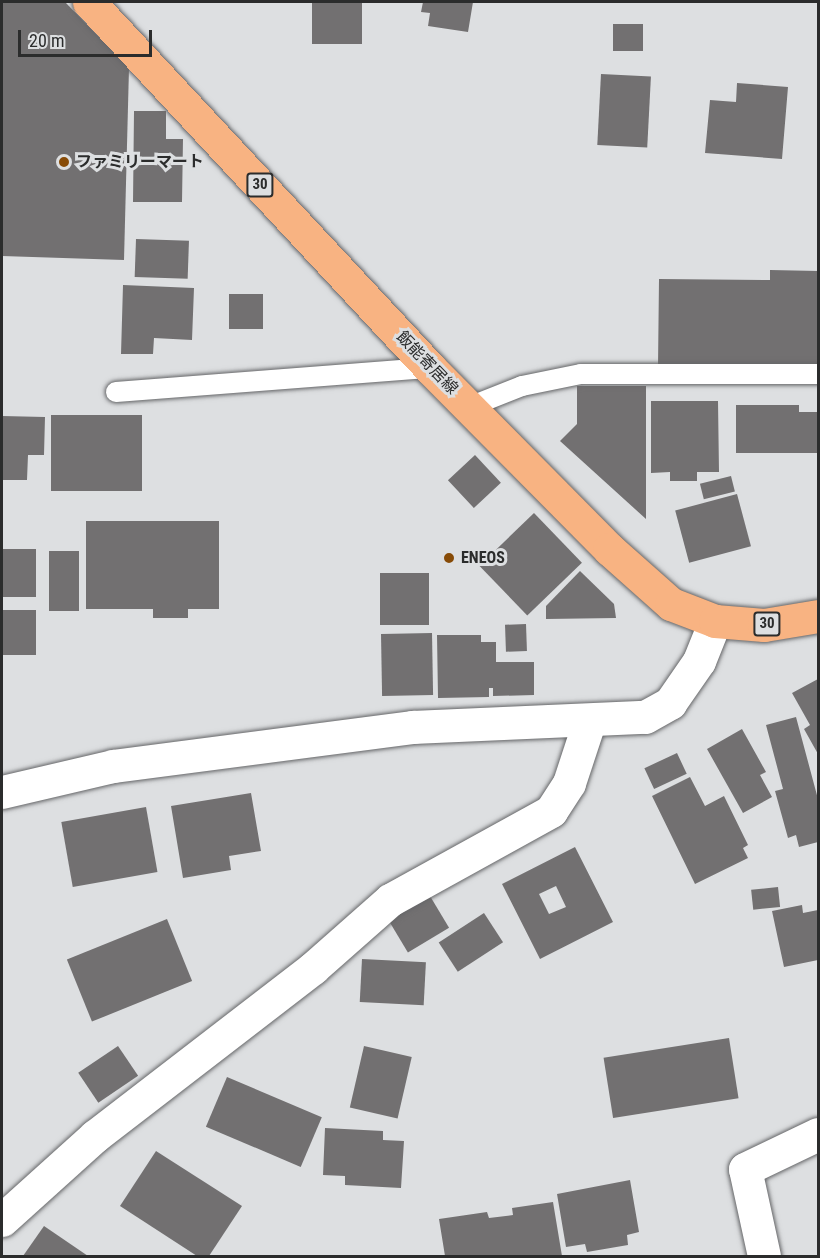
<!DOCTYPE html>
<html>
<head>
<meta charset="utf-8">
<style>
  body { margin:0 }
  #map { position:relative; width:820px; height:1258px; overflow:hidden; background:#dddfe1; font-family:"Roboto Condensed","Noto Sans JP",sans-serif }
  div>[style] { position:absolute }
  .building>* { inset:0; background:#727071; transform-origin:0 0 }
  .roads { filter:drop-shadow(0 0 2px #656668) drop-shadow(0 0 2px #656668) }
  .service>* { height:20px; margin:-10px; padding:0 10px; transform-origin:10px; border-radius:10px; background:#fff }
  .minor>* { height:33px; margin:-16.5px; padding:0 16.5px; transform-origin:16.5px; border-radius:16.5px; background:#fff }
  .primary>* { height:33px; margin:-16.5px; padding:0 16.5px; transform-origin:16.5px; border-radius:16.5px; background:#f8b382 }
  .dots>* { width:16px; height:16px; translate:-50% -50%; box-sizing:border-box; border:3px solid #dddfe1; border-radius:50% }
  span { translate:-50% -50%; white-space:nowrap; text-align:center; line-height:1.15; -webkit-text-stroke:6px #dddfe1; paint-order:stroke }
  .shield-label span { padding:2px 4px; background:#dddfe1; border:2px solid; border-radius:4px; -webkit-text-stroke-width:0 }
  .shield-label { font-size:15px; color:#2b2c2c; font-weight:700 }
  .poi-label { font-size:16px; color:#2b2c2c; font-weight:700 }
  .left { translate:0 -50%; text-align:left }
  .street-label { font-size:16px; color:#2b2c2c }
  .frame { position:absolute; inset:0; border:3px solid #2b2c2c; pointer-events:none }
  .scale { position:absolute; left:18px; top:30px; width:134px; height:27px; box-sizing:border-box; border:3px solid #2b2c2c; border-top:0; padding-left:8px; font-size:18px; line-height:21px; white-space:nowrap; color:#2b2c2c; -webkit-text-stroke:4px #dddfe1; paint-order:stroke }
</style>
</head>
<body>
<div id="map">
  <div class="building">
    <i style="clip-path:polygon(2px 2px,65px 2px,129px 68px,124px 260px,2px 256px)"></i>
    <i style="left:312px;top:2px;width:50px;height:42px"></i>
    <i style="clip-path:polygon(423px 2px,473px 2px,468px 32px,428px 26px,430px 13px,421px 12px)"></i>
    <i style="left:613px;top:24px;width:30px;height:27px"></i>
    <i style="left:601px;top:74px;width:50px;height:71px;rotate:3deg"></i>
    <i style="clip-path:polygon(737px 83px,788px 87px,782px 159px,705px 153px,710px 100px,736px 102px)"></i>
    <i style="clip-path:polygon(134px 111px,166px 111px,166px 139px,183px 139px,182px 202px,133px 202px)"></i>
    <i style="left:136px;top:239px;width:53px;height:38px;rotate:2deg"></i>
    <i style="clip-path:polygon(770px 270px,818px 271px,818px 367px,658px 366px,659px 279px,770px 280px)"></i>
    <i style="clip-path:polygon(123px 285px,194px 288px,192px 340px,154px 338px,153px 354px,121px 354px)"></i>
    <i style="left:263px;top:294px;width:35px;height:34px;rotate:90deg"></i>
    <i style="clip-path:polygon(577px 386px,646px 386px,646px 519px,560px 441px,577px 424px)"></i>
    <i style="clip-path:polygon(651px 401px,718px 401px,719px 472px,697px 472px,697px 481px,670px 481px,670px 472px,651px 473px)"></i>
    <i style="clip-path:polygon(736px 405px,799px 405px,799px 412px,818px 412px,818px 453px,736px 453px)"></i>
    <i style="left:51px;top:415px;width:91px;height:76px"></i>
    <i style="clip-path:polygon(2px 416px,45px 417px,44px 455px,28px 455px,27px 480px,2px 480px)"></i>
    <i style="left:475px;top:455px;width:38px;height:37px;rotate:47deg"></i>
    <i style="left:731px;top:476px;width:16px;height:32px;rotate:76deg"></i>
    <i style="left:737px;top:494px;width:54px;height:64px;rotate:75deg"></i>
    <i style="left:534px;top:513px;width:69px;height:76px;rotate:46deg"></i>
    <i style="clip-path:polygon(86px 521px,219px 521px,219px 609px,188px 609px,188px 618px,153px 618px,153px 609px,86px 609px)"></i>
    <i style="left:2px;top:549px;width:34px;height:48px"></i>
    <i style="left:49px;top:551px;width:30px;height:60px"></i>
    <i style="clip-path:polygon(580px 571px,614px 604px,616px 618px,546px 619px,546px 606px)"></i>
    <i style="left:380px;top:573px;width:49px;height:52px"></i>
    <i style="left:2px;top:610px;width:34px;height:45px"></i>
    <i style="left:526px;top:624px;width:27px;height:21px;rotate:88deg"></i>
    <i style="left:432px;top:633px;width:62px;height:51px;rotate:89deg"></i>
    <i style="clip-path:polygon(437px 635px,481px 635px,481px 642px,496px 642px,496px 662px,534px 662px,534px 695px,493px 696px,493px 688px,489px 688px,489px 697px,438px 698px)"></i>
    <i style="clip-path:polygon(818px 679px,818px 754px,804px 729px,810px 725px,792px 693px)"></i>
    <i style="clip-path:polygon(796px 717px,818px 799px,818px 842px,799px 847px,796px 835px,788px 838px,775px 791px,783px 789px,766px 725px)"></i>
    <i style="clip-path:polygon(742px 729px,766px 772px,760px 775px,772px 797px,743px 813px,707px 749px)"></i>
    <i style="left:677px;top:753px;width:23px;height:36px;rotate:65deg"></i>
    <i style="clip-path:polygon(690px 777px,705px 806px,724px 796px,748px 845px,743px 848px,748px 858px,695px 884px,652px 796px)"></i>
    <i style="clip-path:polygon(251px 793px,261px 851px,229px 856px,231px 870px,183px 878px,171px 806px)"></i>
    <i style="left:146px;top:807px;width:66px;height:86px;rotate:80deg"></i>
    <i style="clip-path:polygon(evenodd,575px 847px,613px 922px,540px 959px,502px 884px,575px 847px,556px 886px,566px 907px,549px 914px,539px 894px,556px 886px)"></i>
    <i style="left:778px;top:887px;width:20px;height:27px;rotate:84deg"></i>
    <i style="left:430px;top:896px;width:37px;height:48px;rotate:59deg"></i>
    <i style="clip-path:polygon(802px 905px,803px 913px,818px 910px,818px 960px,784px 967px,772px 911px)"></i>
    <i style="left:484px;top:913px;width:35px;height:54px;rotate:57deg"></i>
    <i style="left:167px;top:919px;width:67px;height:108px;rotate:68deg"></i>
    <i style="left:362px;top:959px;width:64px;height:43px;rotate:3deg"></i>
    <i style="left:729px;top:1038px;width:61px;height:127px;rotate:81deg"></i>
    <i style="left:118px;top:1046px;width:36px;height:48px;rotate:56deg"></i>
    <i style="left:364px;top:1046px;width:49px;height:63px;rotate:13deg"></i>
    <i style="left:227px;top:1077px;width:103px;height:54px;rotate:23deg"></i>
    <i style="clip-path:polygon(325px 1128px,383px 1131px,383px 1140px,404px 1141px,401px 1188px,345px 1185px,345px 1176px,323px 1175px)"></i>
    <i style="clip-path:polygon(156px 1151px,242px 1206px,209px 1256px,197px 1256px,120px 1206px)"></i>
    <i style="clip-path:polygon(630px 1180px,639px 1232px,627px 1235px,628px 1245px,587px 1252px,585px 1244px,566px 1247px,557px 1194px)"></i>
    <i style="clip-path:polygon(553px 1202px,562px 1256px,445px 1256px,439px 1219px,487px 1212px,489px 1218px,513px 1215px,512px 1208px)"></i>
    <i style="clip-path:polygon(44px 1226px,88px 1256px,23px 1256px)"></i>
  </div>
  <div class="roads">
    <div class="service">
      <i style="left:116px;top:392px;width:315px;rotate:-4.4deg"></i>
      <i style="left:469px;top:407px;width:57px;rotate:-21.6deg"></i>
      <i style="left:522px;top:386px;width:60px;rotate:-11.5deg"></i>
      <i style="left:581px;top:374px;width:237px"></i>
    </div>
    <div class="minor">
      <i style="left:2px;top:792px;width:114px;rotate:-13.2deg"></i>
      <i style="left:113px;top:766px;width:302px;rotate:-7.4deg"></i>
      <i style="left:412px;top:727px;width:233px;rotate:-2.5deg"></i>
      <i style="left:645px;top:717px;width:29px;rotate:-29deg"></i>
      <i style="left:670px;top:703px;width:51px;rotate:-55.4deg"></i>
      <i style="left:699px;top:661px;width:43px;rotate:-68.2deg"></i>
      <i style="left:2px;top:1220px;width:125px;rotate:-42.1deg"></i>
      <i style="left:95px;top:1136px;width:275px;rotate:-37.6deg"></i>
      <i style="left:313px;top:968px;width:103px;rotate:-41.4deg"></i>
      <i style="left:390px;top:900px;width:184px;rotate:-28.9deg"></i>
      <i style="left:551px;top:811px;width:33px;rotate:-57deg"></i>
      <i style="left:569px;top:783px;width:64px;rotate:-71.8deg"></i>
      <i style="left:764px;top:1256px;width:89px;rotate:-102.3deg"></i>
      <i style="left:745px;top:1169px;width:81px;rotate:-25.6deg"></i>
    </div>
    <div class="primary">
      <i style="left:89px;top:2px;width:500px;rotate:47.03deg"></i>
      <i style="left:430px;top:368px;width:255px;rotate:45.3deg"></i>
      <i style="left:609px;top:549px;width:83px;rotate:41.6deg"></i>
      <i style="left:671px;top:604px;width:47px;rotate:21.1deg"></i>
      <i style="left:715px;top:621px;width:49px;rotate:4.7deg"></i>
      <i style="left:764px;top:625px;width:55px;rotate:-9.5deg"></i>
    </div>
  </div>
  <div class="dots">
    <i style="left:64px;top:162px;background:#874b07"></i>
    <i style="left:449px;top:558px;background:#874b07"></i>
  </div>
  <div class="shield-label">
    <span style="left:260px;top:185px">30</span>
    <span style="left:767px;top:624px">30</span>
  </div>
  <div class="poi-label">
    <span class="left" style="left:76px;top:162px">ファミリーマート</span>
    <span class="left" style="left:461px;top:558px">ENEOS</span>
  </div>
  <div class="street-label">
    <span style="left:427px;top:363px;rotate:46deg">飯能寄居線</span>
  </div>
  <div class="frame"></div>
  <div class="scale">20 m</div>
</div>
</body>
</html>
